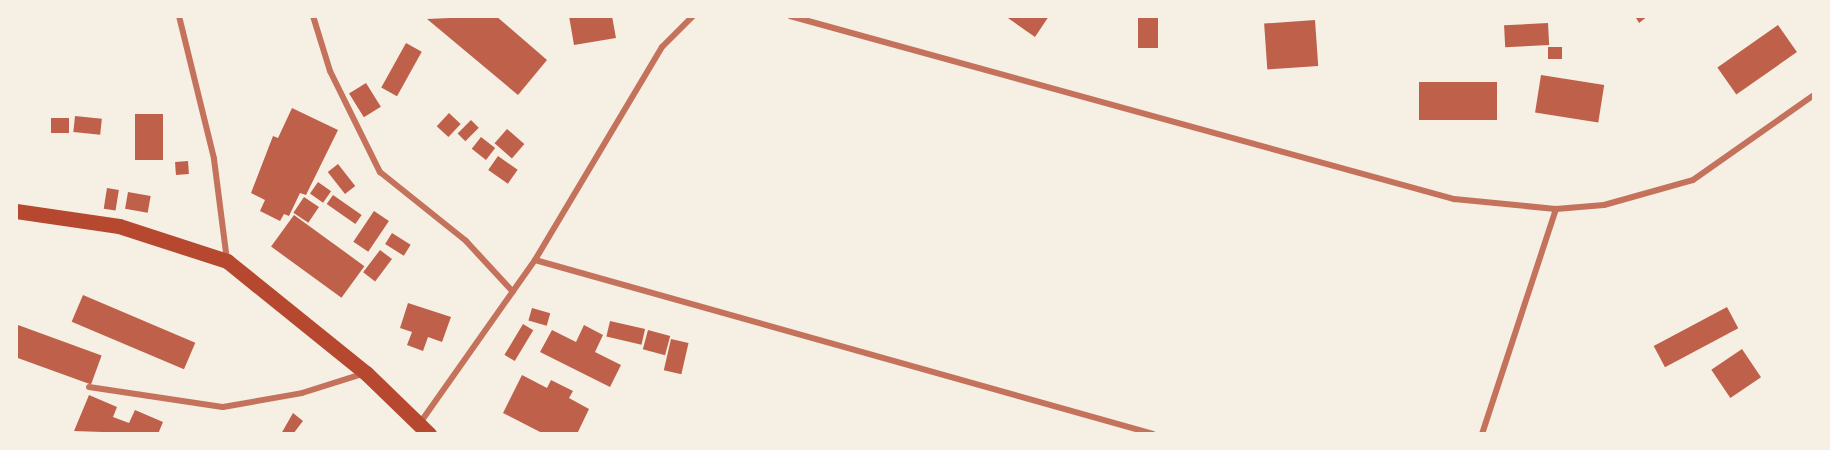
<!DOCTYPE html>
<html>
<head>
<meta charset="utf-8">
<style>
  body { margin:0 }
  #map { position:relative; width:1830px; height:450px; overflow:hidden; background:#f6efe4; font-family:"Fira Sans",sans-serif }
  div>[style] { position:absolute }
  .building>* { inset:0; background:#bf614a; transform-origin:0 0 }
  .minor>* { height:6px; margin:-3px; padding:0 3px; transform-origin:3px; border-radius:3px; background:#c5725c }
  .primary>* { height:15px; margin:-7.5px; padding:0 7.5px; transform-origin:7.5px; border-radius:7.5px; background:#b5482f }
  span { translate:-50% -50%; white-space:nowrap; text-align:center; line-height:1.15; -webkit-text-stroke:6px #f6efe4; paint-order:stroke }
  .frame { position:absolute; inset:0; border:18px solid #f6efe4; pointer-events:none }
</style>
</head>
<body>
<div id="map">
  <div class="building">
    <i style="clip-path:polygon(496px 16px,547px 60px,518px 95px,427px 19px)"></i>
    <i style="clip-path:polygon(569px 16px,612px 16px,616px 38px,574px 45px)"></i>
    <i style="clip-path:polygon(1005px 16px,1049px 16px,1035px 37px)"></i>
    <i style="left:1138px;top:16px;width:20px;height:32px"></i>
    <i style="clip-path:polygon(1635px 16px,1648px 16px,1639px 23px)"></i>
    <i style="left:1315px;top:20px;width:46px;height:51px;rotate:86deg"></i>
    <i style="left:1548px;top:23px;width:22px;height:44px;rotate:87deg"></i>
    <i style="left:1778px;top:25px;width:33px;height:74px;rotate:55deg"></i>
    <i style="left:406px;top:43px;width:18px;height:51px;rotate:29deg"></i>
    <i style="left:1562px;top:47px;width:12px;height:14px;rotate:90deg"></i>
    <i style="left:1541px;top:75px;width:64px;height:38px;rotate:9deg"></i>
    <i style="left:1419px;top:82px;width:78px;height:38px"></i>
    <i style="left:366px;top:83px;width:28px;height:20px;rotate:58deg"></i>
    <i style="clip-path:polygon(292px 108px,338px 130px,306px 195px,300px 193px,289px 216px,284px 214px,280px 221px,260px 211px,265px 200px,251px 193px,273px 136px,278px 138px)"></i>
    <i style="left:449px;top:113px;width:16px;height:18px;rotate:43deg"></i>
    <i style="left:135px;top:114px;width:28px;height:46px"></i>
    <i style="left:75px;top:116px;width:27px;height:16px;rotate:6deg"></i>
    <i style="left:51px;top:118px;width:18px;height:15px"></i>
    <i style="left:471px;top:120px;width:11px;height:19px;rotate:45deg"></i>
    <i style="left:507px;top:129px;width:23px;height:19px;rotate:41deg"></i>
    <i style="left:481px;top:137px;width:18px;height:15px;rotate:38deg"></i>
    <i style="left:498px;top:156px;width:24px;height:17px;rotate:35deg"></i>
    <i style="left:188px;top:161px;width:13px;height:13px;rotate:86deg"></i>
    <i style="left:338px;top:164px;width:28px;height:13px;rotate:52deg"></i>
    <i style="left:318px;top:182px;width:16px;height:14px;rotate:35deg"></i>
    <i style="left:107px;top:188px;width:12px;height:21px;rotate:9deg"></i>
    <i style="left:128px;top:192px;width:23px;height:17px;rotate:10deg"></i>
    <i style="left:333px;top:195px;width:35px;height:11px;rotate:35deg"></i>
    <i style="left:304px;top:197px;width:18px;height:19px;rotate:34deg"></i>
    <i style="left:374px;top:211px;width:18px;height:37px;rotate:34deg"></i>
    <i style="left:294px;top:215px;width:87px;height:39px;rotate:36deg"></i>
    <i style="left:392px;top:233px;width:22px;height:13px;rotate:32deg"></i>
    <i style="left:380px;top:250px;width:15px;height:28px;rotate:37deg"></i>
    <i style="left:83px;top:295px;width:122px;height:29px;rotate:23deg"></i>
    <i style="clip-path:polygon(408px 303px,451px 317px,442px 342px,428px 337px,423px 351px,407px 345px,412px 332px,400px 328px)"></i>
    <i style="left:1727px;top:307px;width:24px;height:83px;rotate:62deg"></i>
    <i style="left:532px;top:308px;width:19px;height:13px;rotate:16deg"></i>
    <i style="left:610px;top:321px;width:36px;height:16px;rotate:13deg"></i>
    <i style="left:523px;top:324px;width:12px;height:36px;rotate:31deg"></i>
    <i style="left:18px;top:325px;width:89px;height:31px;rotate:20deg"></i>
    <i style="clip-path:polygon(584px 325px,603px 335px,595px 352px,621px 365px,610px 387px,540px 352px,552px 330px,576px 342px)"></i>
    <i style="left:648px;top:330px;width:23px;height:20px;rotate:15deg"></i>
    <i style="left:671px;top:339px;width:18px;height:32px;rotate:13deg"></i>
    <i style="left:1742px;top:349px;width:34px;height:37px;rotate:56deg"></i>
    <i style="clip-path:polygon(522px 375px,547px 388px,551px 380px,573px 391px,569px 398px,589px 409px,577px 434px,544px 434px,503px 413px)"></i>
    <i style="clip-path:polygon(89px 395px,117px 407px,113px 417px,129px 423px,135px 410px,163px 422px,158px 434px,74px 431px)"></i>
    <i style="clip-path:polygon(293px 413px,303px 421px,293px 434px,281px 434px)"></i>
  </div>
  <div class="minor">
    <i style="left:179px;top:16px;width:147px;rotate:76.2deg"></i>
    <i style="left:214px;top:159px;width:103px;rotate:82.7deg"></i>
    <i style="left:313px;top:16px;width:58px;rotate:72.8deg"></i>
    <i style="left:330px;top:71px;width:113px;rotate:63.7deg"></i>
    <i style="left:380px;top:172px;width:110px;rotate:38.7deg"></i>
    <i style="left:466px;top:241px;width:69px;rotate:47.3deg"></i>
    <i style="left:790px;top:16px;width:689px;rotate:15.41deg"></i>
    <i style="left:1454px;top:199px;width:102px;rotate:5.6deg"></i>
    <i style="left:1556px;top:209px;width:48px;rotate:-4.8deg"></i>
    <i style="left:1604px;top:205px;width:92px;rotate:-15.7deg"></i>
    <i style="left:1693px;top:180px;width:148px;rotate:-35.1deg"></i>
    <i style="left:535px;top:260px;width:642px;rotate:15.72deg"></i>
    <i style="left:89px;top:387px;width:135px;rotate:8.5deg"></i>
    <i style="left:223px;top:407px;width:80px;rotate:-10deg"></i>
    <i style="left:302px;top:393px;width:66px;rotate:-17.6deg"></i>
    <i style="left:420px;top:423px;width:199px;rotate:-54.8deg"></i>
    <i style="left:535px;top:260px;width:248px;rotate:-59.2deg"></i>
    <i style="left:662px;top:47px;width:44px;rotate:-45deg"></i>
    <i style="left:1482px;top:434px;width:237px;rotate:-71.8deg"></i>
  </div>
  <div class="primary">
    <i style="left:16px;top:211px;width:104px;rotate:8.3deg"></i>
    <i style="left:119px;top:226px;width:114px;rotate:18deg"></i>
    <i style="left:227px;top:261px;width:179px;rotate:38.9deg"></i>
    <i style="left:366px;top:373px;width:88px;rotate:44.1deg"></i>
  </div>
  <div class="frame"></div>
</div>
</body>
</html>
